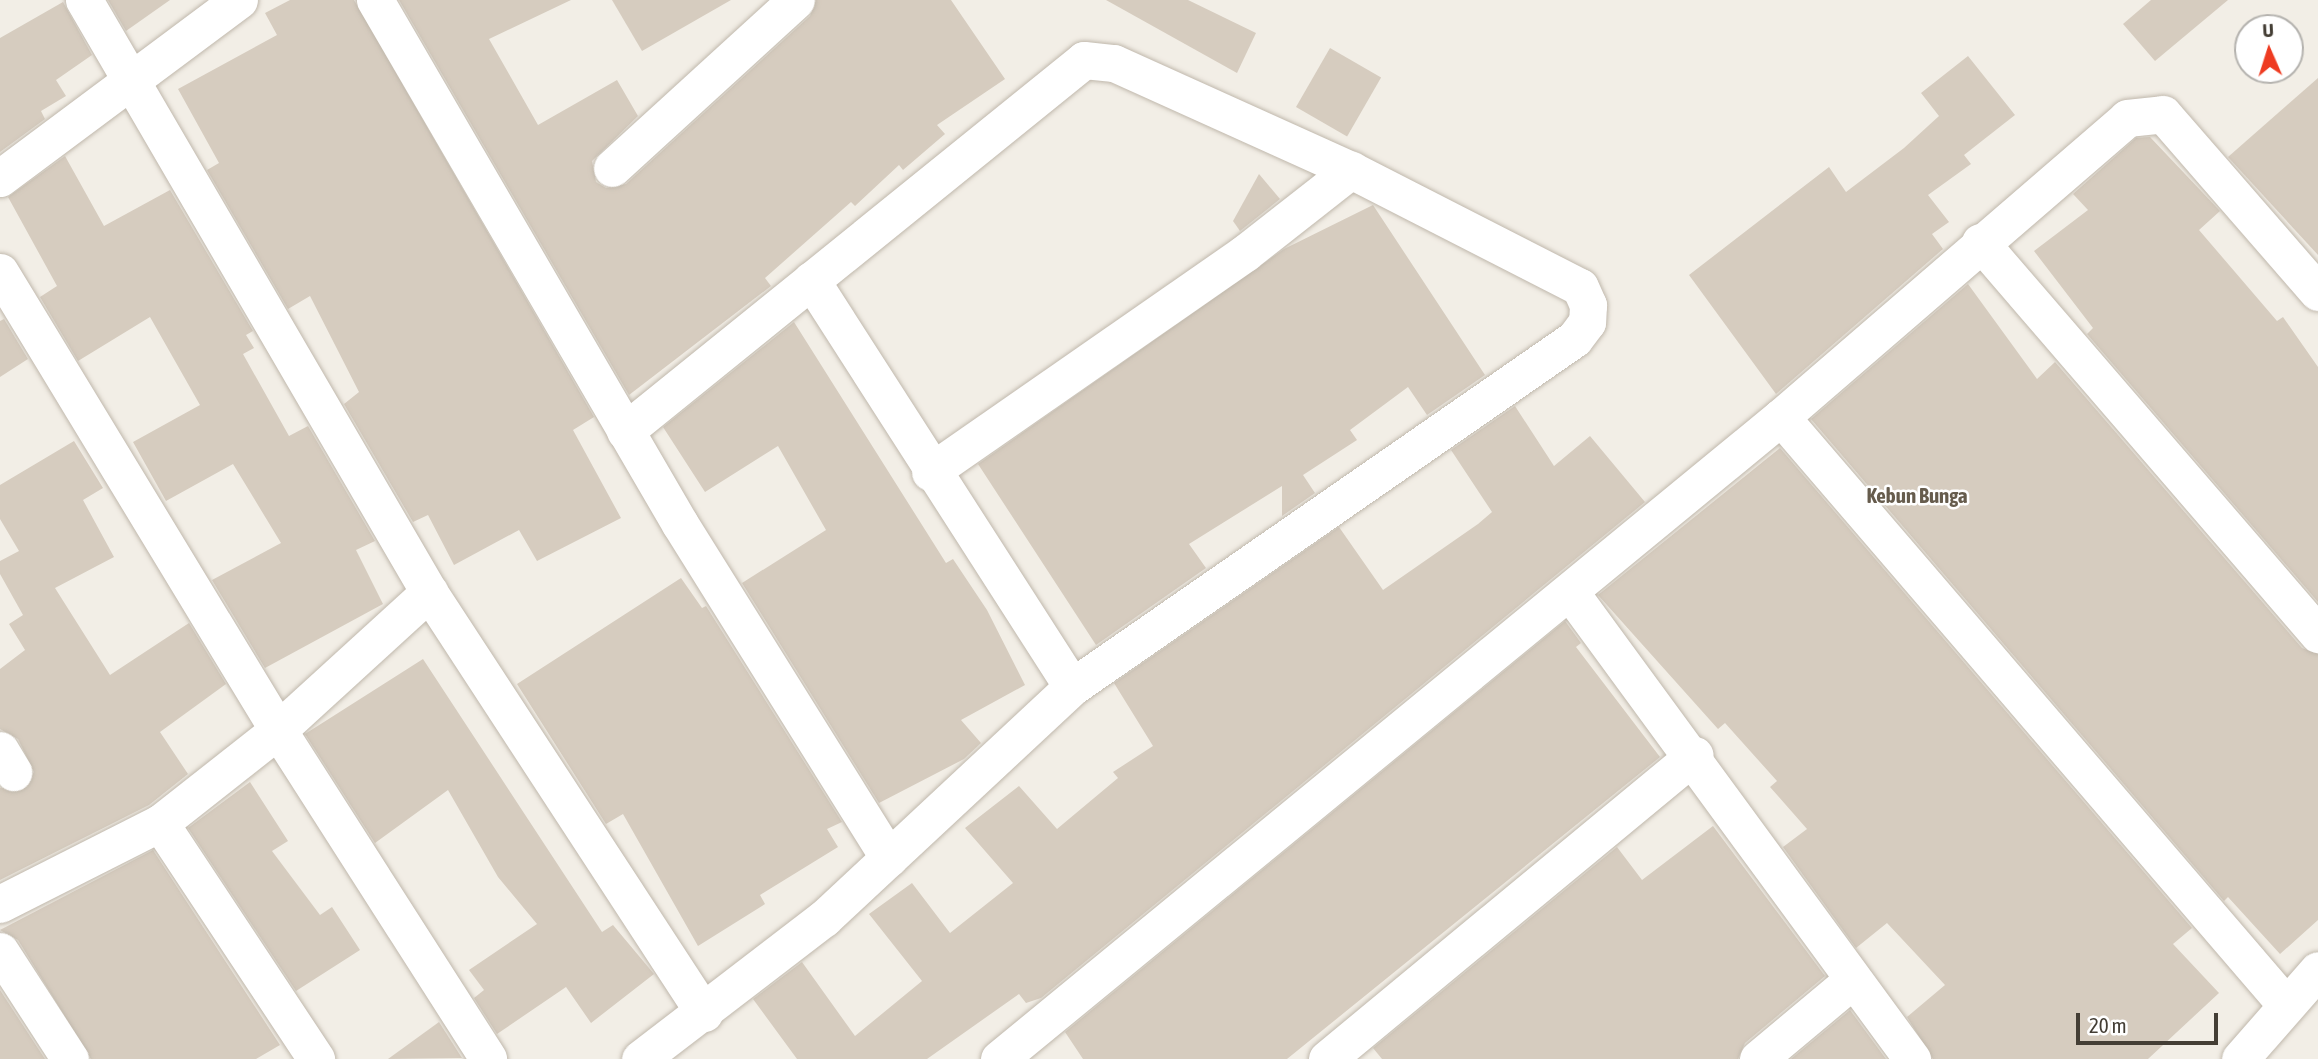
<!DOCTYPE html>
<html>
<head>
<meta charset="utf-8">
<style>
  body { margin:0 }
  #map { position:relative; width:2318px; height:1059px; overflow:hidden; background:#f2eee6; font-family:"Asap Condensed",sans-serif }
  div>[style] { position:absolute }
  .building>* { inset:0; background:#d6ccbf; transform-origin:0 0 }
  .roads { filter:drop-shadow(0 0 2px #c0b8ac) drop-shadow(0 0 2px #c0b8ac) }
  .minor>* { height:37px; margin:-18.5px; padding:0 18.5px; transform-origin:18.5px; border-radius:18.5px; background:#fff }
  span { translate:-50% -50%; white-space:nowrap; text-align:center; line-height:1.15; -webkit-text-stroke:5px #fff; paint-order:stroke }
  .quarter-label { font-size:21px; color:#665c4d; font-weight:700 }
  .north { position:absolute; left:2234px; top:14px; width:70px; height:70px; box-sizing:border-box; background:#fff; border:2px solid #b4b2ae; border-radius:50%; rotate:357deg; font-size:19px; font-weight:700; line-height:28px; text-align:center; color:#443e35 }
  .north::after { content:''; display:block; margin:auto; width:24px; height:32px; background:#ee3b21; clip-path:polygon(50% 0,100% 100%,50% 72%,0 100%) }
  .scale { position:absolute; left:2076px; top:1013px; width:142px; height:32px; box-sizing:border-box; border:4px solid #443e35; border-top:0; padding-left:9px; font-size:21px; line-height:24px; white-space:nowrap; color:#443e35; -webkit-text-stroke:5px #fff; paint-order:stroke }
</style>
</head>
<body>
<div id="map">
  <div class="building">
    <i style="clip-path:polygon(108px 0,170px 0,126px 31px)"></i>
    <i style="clip-path:polygon(290px 0,354px 0,594px 417px,573px 430px,621px 518px,537px 561px,519px 530px,454px 565px,428px 515px,413px 522px,344px 404px,359px 392px,310px 296px,288px 309px,207px 170px,219px 163px,178px 89px,277px 35px,265px 13px)"></i>
    <i style="clip-path:polygon(399px 0,571px 0,489px 39px,538px 125px,617px 80px,638px 116px,592px 161px,596px 182px,606px 188px,626px 184px,810px 16px,816px 0,951px 0,1005px 79px,937px 125px,945px 134px,903px 170px,899px 165px,855px 206px,851px 202px,765px 278px,771px 286px,629px 395px)"></i>
    <i style="clip-path:polygon(612px 0,731px 0,642px 51px)"></i>
    <i style="clip-path:polygon(1106px 0,1188px 0,1256px 33px,1237px 73px)"></i>
    <i style="clip-path:polygon(2151px 0,2228px 0,2155px 61px,2123px 24px)"></i>
    <i style="clip-path:polygon(63px 2px,92px 55px,56px 80px,66px 96px,41px 111px,45px 119px,0 152px,0 38px)"></i>
    <i style="left:1330px;top:48px;width:59px;height:68px;rotate:30deg"></i>
    <i style="clip-path:polygon(1968px 56px,2015px 115px,1964px 155px,1971px 164px,1928px 195px,1949px 222px,1932px 234px,1943px 249px,1776px 394px,1689px 275px,1829px 167px,1846px 192px,1904px 148px,1939px 116px,1921px 93px)"></i>
    <i style="clip-path:polygon(2318px 78px,2318px 255px,2228px 157px)"></i>
    <i style="clip-path:polygon(2150px 137px,2220px 211px,2199px 230px,2277px 321px,2283px 317px,2318px 367px,2318px 602px,2087px 334px,2093px 328px,2034px 251px,2088px 210px,2073px 194px,2136px 138px)"></i>
    <i style="clip-path:polygon(65px 156px,104px 226px,170px 190px,253px 331px,246px 335px,254px 348px,243px 354px,289px 436px,308px 426px,375px 541px,356px 550px,383px 604px,265px 668px,212px 580px,281px 543px,233px 464px,166px 501px,133px 442px,200px 405px,150px 317px,78px 361px,40px 297px,57px 286px,8px 197px)"></i>
    <i style="clip-path:polygon(1259px 174px,1280px 199px,1240px 231px,1233px 221px)"></i>
    <i style="clip-path:polygon(1373px 205px,1485px 375px,1427px 415px,1408px 387px,1350px 430px,1357px 440px,1303px 475px,1315px 493px,1282px 516px,1282px 486px,1189px 544px,1206px 568px,1096px 645px,978px 464px,1284px 249px)"></i>
    <i style="clip-path:polygon(1968px 284px,2037px 379px,2055px 362px,2302px 648px,2318px 654px,2318px 920px,2280px 954px,2228px 897px,2224px 901px,1811px 419px)"></i>
    <i style="clip-path:polygon(4px 319px,28px 359px,0 377px,0 321px)"></i>
    <i style="clip-path:polygon(794px 322px,946px 563px,953px 559px,987px 610px,1025px 685px,961px 720px,981px 743px,964px 759px,879px 803px,742px 583px,826px 530px,778px 446px,705px 492px,663px 427px)"></i>
    <i style="clip-path:polygon(1515px 406px,1554px 466px,1590px 436px,1645px 502px,1041px 998px,1026px 1003px,1019px 994px,927px 1059px,797px 1059px,753px 999px,802px 962px,855px 1036px,922px 981px,869px 914px,912px 883px,950px 933px,1013px 883px,965px 828px,1019px 786px,1057px 829px,1118px 778px,1113px 772px,1153px 746px,1114px 683px,1339px 527px,1383px 590px,1478px 524px,1492px 512px,1451px 450px)"></i>
    <i style="clip-path:polygon(74px 441px,103px 488px,83px 500px,114px 557px,55px 588px,110px 675px,189px 623px,226px 684px,160px 732px,188px 774px,149px 805px,0 880px,0 788px,23px 790px,34px 772px,18px 739px,0 729px,0 669px,25px 650px,9px 624px,23px 615px,0 574px,0 561px,19px 551px,0 519px,0 485px)"></i>
    <i style="clip-path:polygon(1780px 448px,2192px 928px,2173px 944px,2219px 993px,2148px 1059px,1933px 1059px,1907px 1017px,1945px 985px,1887px 923px,1856px 948px,1783px 847px,1807px 829px,1770px 787px,1777px 781px,1725px 723px,1718px 729px,1598px 595px)"></i>
    <i style="clip-path:polygon(681px 578px,702px 608px,706px 606px,842px 822px,827px 829px,838px 847px,760px 895px,765px 904px,698px 946px,623px 814px,606px 824px,517px 684px)"></i>
    <i style="clip-path:polygon(1565px 621px,1581px 643px,1576px 647px,1660px 757px,1287px 1059px,1083px 1059px,1065px 1032px)"></i>
    <i style="clip-path:polygon(423px 659px,602px 932px,613px 925px,654px 974px,591px 1023px,566px 987px,497px 1034px,474px 998px,484px 990px,469px 970px,537px 924px,498px 877px,448px 790px,375px 843px,305px 734px)"></i>
    <i style="clip-path:polygon(250px 782px,288px 841px,272px 851px,320px 915px,332px 907px,360px 950px,296px 991px,188px 828px)"></i>
    <i style="clip-path:polygon(1713px 826px,1825px 976px,1745px 1043px,1738px 1059px,1382px 1059px,1373px 1048px,1617px 847px,1642px 880px)"></i>
    <i style="clip-path:polygon(153px 850px,280px 1045px,256px 1059px,91px 1059px,18px 940px,0 930px)"></i>
    <i style="clip-path:polygon(0 990px,45px 1059px,0 1059px)"></i>
    <i style="clip-path:polygon(1850px 1010px,1886px 1059px,1791px 1059px)"></i>
    <i style="clip-path:polygon(439px 1022px,462px 1058px,388px 1059px)"></i>
  </div>
  <div class="roads">
    <div class="minor">
      <i style="left:84px;top:0;width:685px;rotate:59.77deg"></i>
      <i style="left:429px;top:592px;width:503px;rotate:56.85deg"></i>
      <i style="left:375px;top:0;width:606px;rotate:59.8deg"></i>
      <i style="left:680px;top:524px;width:394px;rotate:58deg"></i>
      <i style="left:612px;top:168px;width:249px;rotate:-42.4deg"></i>
      <i style="left:0;top:178px;width:298px;rotate:-36.7deg"></i>
      <i style="left:1980px;top:242px;width:518px;rotate:49.23deg"></i>
      <i style="left:0;top:272px;width:536px;rotate:58.74deg"></i>
      <i style="left:278px;top:730px;width:390px;rotate:57.4deg"></i>
      <i style="left:811px;top:280px;width:483px;rotate:57.3deg"></i>
      <i style="left:1781px;top:417px;width:775px;rotate:49.34deg"></i>
      <i style="left:625px;top:431px;width:590px;rotate:-38.95deg"></i>
      <i style="left:1084px;top:60px;width:30px;rotate:6deg"></i>
      <i style="left:1114px;top:63px;width:260px;rotate:24.3deg"></i>
      <i style="left:1351px;top:170px;width:257px;rotate:27.1deg"></i>
      <i style="left:1580px;top:287px;width:20px;rotate:66deg"></i>
      <i style="left:1588px;top:305px;width:17px;rotate:93deg"></i>
      <i style="left:1587px;top:322px;width:21px;rotate:127deg"></i>
      <i style="left:1574px;top:339px;width:611px;rotate:145.27deg"></i>
      <i style="left:1072px;top:687px;width:339px;rotate:137deg"></i>
      <i style="left:824px;top:918px;width:232px;rotate:142.5deg"></i>
      <i style="left:930px;top:472px;width:384px;rotate:-34.8deg"></i>
      <i style="left:1245px;top:253px;width:135px;rotate:-38.1deg"></i>
      <i style="left:1570px;top:592px;width:579px;rotate:53.78deg"></i>
      <i style="left:0;top:750px;width:26px;rotate:59deg"></i>
      <i style="left:160px;top:823px;width:283px;rotate:56.5deg"></i>
      <i style="left:0;top:904px;width:179px;rotate:-26.9deg"></i>
      <i style="left:160px;top:823px;width:150px;rotate:-38.2deg"></i>
      <i style="left:278px;top:730px;width:205px;rotate:-42.4deg"></i>
      <i style="left:0;top:951px;width:129px;rotate:57.1deg"></i>
      <i style="left:999px;top:1059px;width:1012px;rotate:-39.39deg"></i>
      <i style="left:1781px;top:417px;width:457px;rotate:-40.8deg"></i>
      <i style="left:2127px;top:118px;width:36px;rotate:-6deg"></i>
      <i style="left:2163px;top:114px;width:236px;rotate:49deg"></i>
      <i style="left:1327px;top:1059px;width:477px;rotate:-39.6deg"></i>
      <i style="left:1758px;top:1059px;width:120px;rotate:-39.9deg"></i>
      <i style="left:2240px;top:1059px;width:118px;rotate:-48.8deg"></i>
    </div>
  </div>
  <div class="quarter-label">
    <span style="left:1917px;top:495px">Kebun Bunga</span>
  </div>
  <div class="north">U</div>
  <div class="scale">20 m</div>
</div>
</body>
</html>
